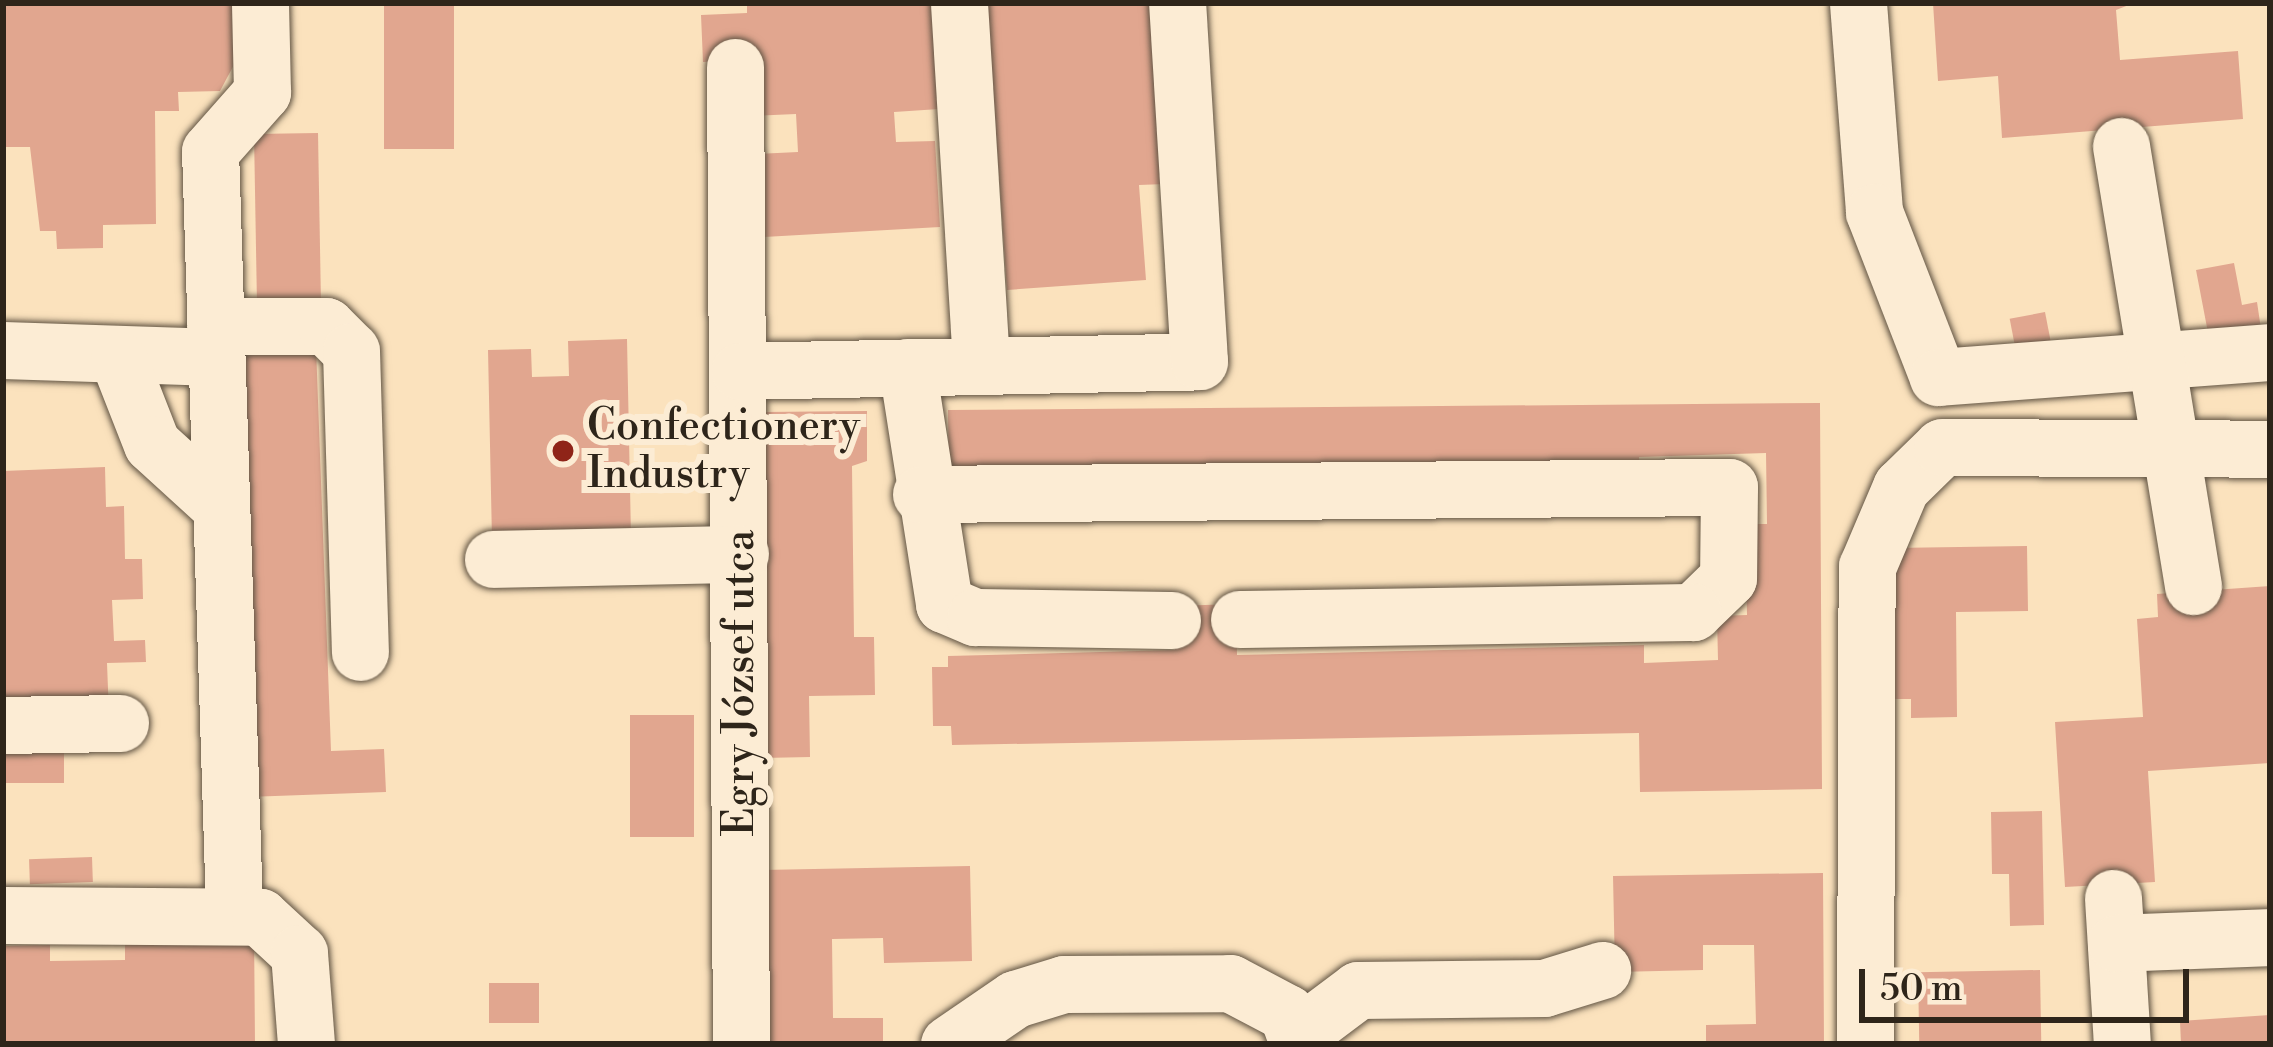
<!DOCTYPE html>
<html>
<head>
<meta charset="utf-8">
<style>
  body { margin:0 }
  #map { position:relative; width:2273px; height:1047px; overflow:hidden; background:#fbe2bd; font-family:"Libre Bodoni",serif }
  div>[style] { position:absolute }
  .building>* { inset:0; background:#e1a68f; transform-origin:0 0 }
  .roads { filter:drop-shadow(0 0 3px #615443) drop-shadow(0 0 3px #615443) }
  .minor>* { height:57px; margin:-28.5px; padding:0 28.5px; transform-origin:28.5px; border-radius:28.5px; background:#fcecd4 }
  .dots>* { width:33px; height:33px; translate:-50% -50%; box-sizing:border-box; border:6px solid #fcecd4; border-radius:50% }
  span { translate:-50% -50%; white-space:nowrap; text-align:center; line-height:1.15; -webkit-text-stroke:12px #fcecd4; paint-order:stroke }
  .poi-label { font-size:42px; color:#2e251a }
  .left { translate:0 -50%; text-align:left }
  .street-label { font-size:42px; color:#2e251a }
  .frame { position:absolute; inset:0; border:6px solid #2e251a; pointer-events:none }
  .scale { position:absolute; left:1859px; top:969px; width:330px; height:54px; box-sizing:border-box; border:6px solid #2e251a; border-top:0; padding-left:15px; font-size:36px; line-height:42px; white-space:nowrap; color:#2e251a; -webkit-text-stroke:9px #fcecd4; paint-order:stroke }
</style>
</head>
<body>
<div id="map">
  <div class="building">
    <i style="clip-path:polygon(3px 3px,235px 3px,236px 61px,220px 91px,178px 92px,179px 111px,155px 111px,156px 224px,103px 225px,103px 248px,57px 249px,56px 231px,40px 231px,30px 147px,3px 147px)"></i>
    <i style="left:384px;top:3px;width:70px;height:146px"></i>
    <i style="clip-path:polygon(747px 3px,933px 3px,939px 109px,894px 112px,896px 142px,935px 141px,940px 227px,764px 237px,759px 154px,798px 152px,796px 114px,754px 116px,751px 60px,703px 62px,701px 15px,747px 13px)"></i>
    <i style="clip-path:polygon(987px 3px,1153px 3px,1165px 184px,1139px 185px,1146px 280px,1007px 290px)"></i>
    <i style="clip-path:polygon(1933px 3px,2134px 3px,2116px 10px,2120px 60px,2238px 51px,2243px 119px,2002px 138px,1998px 76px,1938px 81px)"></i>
    <i style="left:318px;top:133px;width:180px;height:64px;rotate:89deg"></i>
    <i style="clip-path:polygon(2234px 263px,2242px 305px,2257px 302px,2261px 329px,2209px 338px,2196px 270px)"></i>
    <i style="left:2045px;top:312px;width:33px;height:36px;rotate:79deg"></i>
    <i style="clip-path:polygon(627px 339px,631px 537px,492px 540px,488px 350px,531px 349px,532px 377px,569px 376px,568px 341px)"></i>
    <i style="clip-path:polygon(316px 347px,331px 751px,384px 749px,386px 792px,247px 797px,231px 349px)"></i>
    <i style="clip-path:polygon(1820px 403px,1822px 789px,1640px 792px,1639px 733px,952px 745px,951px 726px,933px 726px,932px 667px,948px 667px,948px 656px,1175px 650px,1174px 606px,1236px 604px,1237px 655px,1644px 645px,1644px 663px,1718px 660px,1717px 616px,1747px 615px,1745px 524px,1767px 524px,1766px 453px,1639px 457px,1640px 475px,949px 485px,948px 410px)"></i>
    <i style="clip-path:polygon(867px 411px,867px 461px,852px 466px,854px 637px,874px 637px,875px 695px,809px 696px,810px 757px,757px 758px,754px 412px)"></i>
    <i style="clip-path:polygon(105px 467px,106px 507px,124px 506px,125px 559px,142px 559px,143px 599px,112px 600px,114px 641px,145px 640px,146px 662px,107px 663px,109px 715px,3px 718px,3px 471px)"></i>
    <i style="clip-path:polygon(2027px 546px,2028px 611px,1956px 612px,1957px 717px,1911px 718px,1911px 699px,1879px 699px,1892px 548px)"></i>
    <i style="clip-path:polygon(2270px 586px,2270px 763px,2148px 771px,2155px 882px,2065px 887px,2055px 722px,2143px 717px,2137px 619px,2158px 617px,2157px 594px)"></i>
    <i style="left:630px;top:715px;width:64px;height:122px"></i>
    <i style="left:64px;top:741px;width:42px;height:61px;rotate:90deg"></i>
    <i style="clip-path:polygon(2042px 811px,2044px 925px,2010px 926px,2009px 874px,1992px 874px,1991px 812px)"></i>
    <i style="left:92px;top:857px;width:25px;height:63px;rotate:88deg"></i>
    <i style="clip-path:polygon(970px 866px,972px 961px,884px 963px,883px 938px,832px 939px,833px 1018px,883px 1018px,883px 1044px,758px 1044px,757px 870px)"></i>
    <i style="clip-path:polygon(1823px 873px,1824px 1044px,1706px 1044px,1706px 1025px,1756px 1024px,1754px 945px,1703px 945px,1703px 970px,1615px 972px,1613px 876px)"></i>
    <i style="clip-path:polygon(254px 928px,255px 1044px,3px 1044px,3px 946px,50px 945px,50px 961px,125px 960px,125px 929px)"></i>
    <i style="left:2040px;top:970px;width:74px;height:122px;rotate:89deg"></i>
    <i style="left:489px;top:983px;width:50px;height:40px"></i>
    <i style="clip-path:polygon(2270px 1015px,2270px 1044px,2181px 1044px,2180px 1021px)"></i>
  </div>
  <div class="roads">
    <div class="minor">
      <i style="left:959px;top:3px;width:363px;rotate:86.5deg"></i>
      <i style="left:1858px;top:3px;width:210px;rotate:85.6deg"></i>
      <i style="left:1874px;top:212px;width:177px;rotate:68.8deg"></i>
      <i style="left:1938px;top:377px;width:333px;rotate:-4.3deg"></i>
      <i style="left:735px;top:67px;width:977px;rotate:89.65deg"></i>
      <i style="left:2121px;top:146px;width:446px;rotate:80.7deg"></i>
      <i style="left:215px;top:326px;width:111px"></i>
      <i style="left:326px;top:326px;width:35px;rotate:45deg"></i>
      <i style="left:351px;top:351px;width:301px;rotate:88.3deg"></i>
      <i style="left:3px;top:350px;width:213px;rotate:1.9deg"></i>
      <i style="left:119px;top:360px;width:90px;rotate:68.6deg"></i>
      <i style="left:152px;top:444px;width:92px;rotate:42.4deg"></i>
      <i style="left:907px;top:367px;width:240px;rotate:81.1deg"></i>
      <i style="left:944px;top:604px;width:34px;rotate:23deg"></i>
      <i style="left:975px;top:617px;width:197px;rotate:0.9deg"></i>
      <i style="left:740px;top:371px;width:459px;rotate:-1.2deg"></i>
      <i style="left:1199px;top:361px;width:359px;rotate:-93.5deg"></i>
      <i style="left:921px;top:494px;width:808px;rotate:-0.5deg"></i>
      <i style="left:1729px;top:487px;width:91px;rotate:90.6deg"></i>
      <i style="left:1728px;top:578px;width:49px;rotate:135.8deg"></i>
      <i style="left:1693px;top:612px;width:454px;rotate:179.1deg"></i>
      <i style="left:493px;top:559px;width:247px;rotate:-1.2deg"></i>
      <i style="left:3px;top:725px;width:117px;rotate:-1deg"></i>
      <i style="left:2113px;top:898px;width:146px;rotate:86.5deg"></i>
      <i style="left:234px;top:909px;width:758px;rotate:-91.81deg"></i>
      <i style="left:210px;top:151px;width:79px;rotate:-48.6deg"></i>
      <i style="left:262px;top:92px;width:89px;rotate:-91.3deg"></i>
      <i style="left:3px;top:915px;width:257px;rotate:0.4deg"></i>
      <i style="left:260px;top:917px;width:53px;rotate:42.7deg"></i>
      <i style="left:299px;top:953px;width:91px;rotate:85.6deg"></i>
      <i style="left:2116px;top:943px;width:154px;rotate:-2.2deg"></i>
      <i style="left:1298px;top:1035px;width:75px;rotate:-36.9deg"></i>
      <i style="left:1358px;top:990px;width:186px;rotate:-0.6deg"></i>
      <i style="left:1544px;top:988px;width:61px;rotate:-17.2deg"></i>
      <i style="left:949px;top:1044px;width:80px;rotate:-34.3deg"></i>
      <i style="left:1015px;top:999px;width:51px;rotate:-17deg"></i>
      <i style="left:1064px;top:984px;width:166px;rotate:-0.3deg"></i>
      <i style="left:1230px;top:983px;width:64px;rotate:27.8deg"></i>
      <i style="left:1287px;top:1013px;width:33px;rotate:70deg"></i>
      <i style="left:1865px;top:1044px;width:477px;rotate:-89.8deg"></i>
      <i style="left:1867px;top:567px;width:87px;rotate:-67deg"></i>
      <i style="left:1901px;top:487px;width:57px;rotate:-44.3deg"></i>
      <i style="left:1942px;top:447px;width:328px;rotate:0.3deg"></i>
    </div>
  </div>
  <div class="dots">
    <i style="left:563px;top:451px;background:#8f2418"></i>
  </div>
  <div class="poi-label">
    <span class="left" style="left:587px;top:451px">Confectionery<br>Industry</span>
  </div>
  <div class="street-label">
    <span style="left:741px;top:683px;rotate:-90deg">Egry József utca</span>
  </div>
  <div class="frame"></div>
  <div class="scale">50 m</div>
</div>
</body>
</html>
